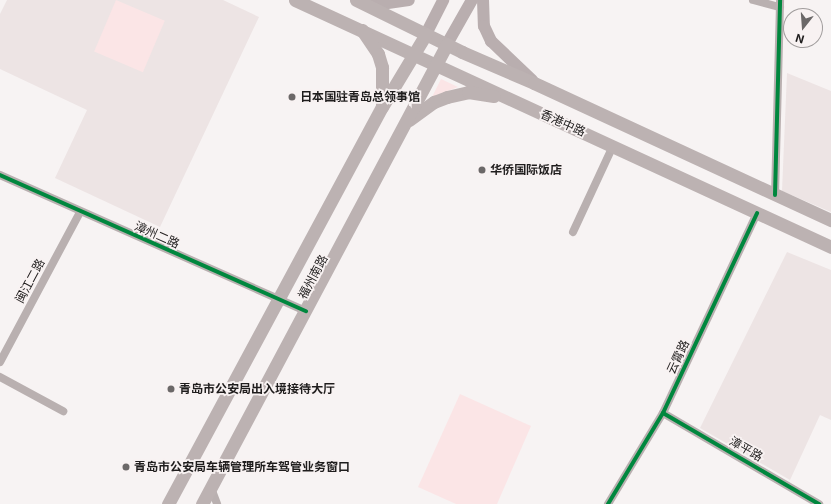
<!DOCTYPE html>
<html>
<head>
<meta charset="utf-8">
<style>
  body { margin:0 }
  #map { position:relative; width:831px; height:504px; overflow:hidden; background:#f7f3f3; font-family:Inter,"Noto Sans SC",sans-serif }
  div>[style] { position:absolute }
  .built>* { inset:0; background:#ede4e4 }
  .green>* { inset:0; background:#fbe5e6; transform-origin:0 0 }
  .minor>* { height:8px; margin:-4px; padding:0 4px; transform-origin:4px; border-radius:4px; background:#b9b0b0 }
  .secondary>* { height:12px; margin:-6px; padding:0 6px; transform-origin:6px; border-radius:6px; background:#b9aeaf }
  .primary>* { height:13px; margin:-6.5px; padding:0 6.5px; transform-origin:6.5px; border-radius:6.5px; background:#bcb2b2 }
  .cycleway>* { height:4px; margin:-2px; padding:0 2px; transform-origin:2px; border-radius:2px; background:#00873e }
  .dots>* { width:11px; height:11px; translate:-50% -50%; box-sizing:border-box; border:2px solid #f8f2f2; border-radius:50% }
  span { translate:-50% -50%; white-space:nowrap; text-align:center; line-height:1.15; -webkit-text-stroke:3.5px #f8f2f2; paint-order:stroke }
  .poi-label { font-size:12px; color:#1f1d1d; font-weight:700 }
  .left { translate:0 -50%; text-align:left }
  .street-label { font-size:12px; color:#1f1d1d }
  .north { position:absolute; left:783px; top:8px; width:40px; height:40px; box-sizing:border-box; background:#f8f2f2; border:1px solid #a19d9d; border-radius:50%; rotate:197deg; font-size:11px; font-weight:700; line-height:16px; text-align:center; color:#1f1d1d }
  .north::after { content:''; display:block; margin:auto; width:14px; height:18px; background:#6b6868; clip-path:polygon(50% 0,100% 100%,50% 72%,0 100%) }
</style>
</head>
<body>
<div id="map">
  <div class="built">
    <i style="clip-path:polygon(7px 0,223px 0,259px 17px,160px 227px,55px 178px,87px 110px,0 69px,0 14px)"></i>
    <i style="clip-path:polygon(787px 73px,831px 91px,831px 212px,782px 191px)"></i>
    <i style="clip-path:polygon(787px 252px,831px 270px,831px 420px,820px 415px,790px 480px,700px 428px)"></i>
  </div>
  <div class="green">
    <i style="left:116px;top:0;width:53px;height:56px;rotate:23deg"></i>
    <i style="clip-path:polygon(441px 79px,458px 87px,432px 97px)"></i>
    <i style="clip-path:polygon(460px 394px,531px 426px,497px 504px,456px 504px,418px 487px)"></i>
  </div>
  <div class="minor">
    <i style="left:753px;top:0;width:28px;rotate:15deg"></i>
    <i style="left:0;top:175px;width:335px;rotate:24deg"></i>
    <i style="left:775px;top:195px;width:195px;rotate:-88.5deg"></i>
    <i style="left:573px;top:232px;width:95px;rotate:-65.1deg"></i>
    <i style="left:0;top:362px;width:170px;rotate:-61.9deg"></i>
    <i style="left:0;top:377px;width:72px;rotate:28.4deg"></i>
    <i style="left:663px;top:413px;width:181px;rotate:30.3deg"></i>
    <i style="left:211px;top:488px;width:17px;rotate:69deg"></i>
    <i style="left:608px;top:504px;width:106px;rotate:-58.9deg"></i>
    <i style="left:663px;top:413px;width:221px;rotate:-64.8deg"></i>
  </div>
  <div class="secondary">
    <i style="left:363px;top:0;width:18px;rotate:13deg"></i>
    <i style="left:381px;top:4px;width:28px;rotate:-8deg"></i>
    <i style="left:483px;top:0;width:26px;rotate:88deg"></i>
    <i style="left:484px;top:26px;width:17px;rotate:65deg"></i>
    <i style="left:491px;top:41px;width:57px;rotate:43.6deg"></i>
    <i style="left:426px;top:34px;width:38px;rotate:-63deg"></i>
    <i style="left:447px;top:44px;width:51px;rotate:-60.4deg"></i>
  </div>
  <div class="primary">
    <i style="left:295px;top:0;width:590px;rotate:24.74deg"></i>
    <i style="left:356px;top:0;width:118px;rotate:26.1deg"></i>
    <i style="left:462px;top:52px;width:78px;rotate:23.3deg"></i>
    <i style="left:534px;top:83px;width:327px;rotate:24.8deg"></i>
    <i style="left:362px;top:30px;width:29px;rotate:56deg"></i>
    <i style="left:378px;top:54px;width:14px;rotate:73deg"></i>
    <i style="left:382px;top:67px;width:39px;rotate:90deg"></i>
    <i style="left:409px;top:120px;width:31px;rotate:-36deg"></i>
    <i style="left:434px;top:102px;width:14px;rotate:-21deg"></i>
    <i style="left:447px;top:97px;width:22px;rotate:-13deg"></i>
    <i style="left:468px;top:92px;width:26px;rotate:9deg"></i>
    <i style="left:168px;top:504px;width:451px;rotate:-61.7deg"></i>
    <i style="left:382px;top:107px;width:85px;rotate:-58.9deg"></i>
    <i style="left:202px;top:504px;width:521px;rotate:-61.96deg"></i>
  </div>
  <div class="cycleway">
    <i style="left:0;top:175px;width:335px;rotate:24deg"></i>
    <i style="left:775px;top:195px;width:195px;rotate:-88.5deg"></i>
    <i style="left:663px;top:413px;width:181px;rotate:30.3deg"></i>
    <i style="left:608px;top:504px;width:106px;rotate:-58.9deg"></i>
    <i style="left:663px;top:413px;width:221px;rotate:-64.8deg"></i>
  </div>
  <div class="dots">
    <i style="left:292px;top:97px;background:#6b6868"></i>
    <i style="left:482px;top:170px;background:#6b6868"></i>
    <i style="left:171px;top:389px;background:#6b6868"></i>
    <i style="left:126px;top:467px;background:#6b6868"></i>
  </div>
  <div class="poi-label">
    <span class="left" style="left:300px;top:97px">日本国驻青岛总领事馆</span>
    <span class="left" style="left:490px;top:170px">华侨国际饭店</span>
    <span class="left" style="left:179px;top:389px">青岛市公安局出入境接待大厅</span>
    <span class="left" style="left:134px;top:467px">青岛市公安局车辆管理所车驾管业务窗口</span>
  </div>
  <div class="street-label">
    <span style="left:563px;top:123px;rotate:24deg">香港中路</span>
    <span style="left:157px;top:235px;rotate:24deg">漳州二路</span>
    <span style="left:313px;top:277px;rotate:-62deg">福州南路</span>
    <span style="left:30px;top:281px;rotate:-62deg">闽江二路</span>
    <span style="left:678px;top:357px;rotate:-65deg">云霄路</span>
    <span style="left:746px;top:449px;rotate:30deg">漳平路</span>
  </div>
  <div class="north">N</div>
</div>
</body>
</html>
